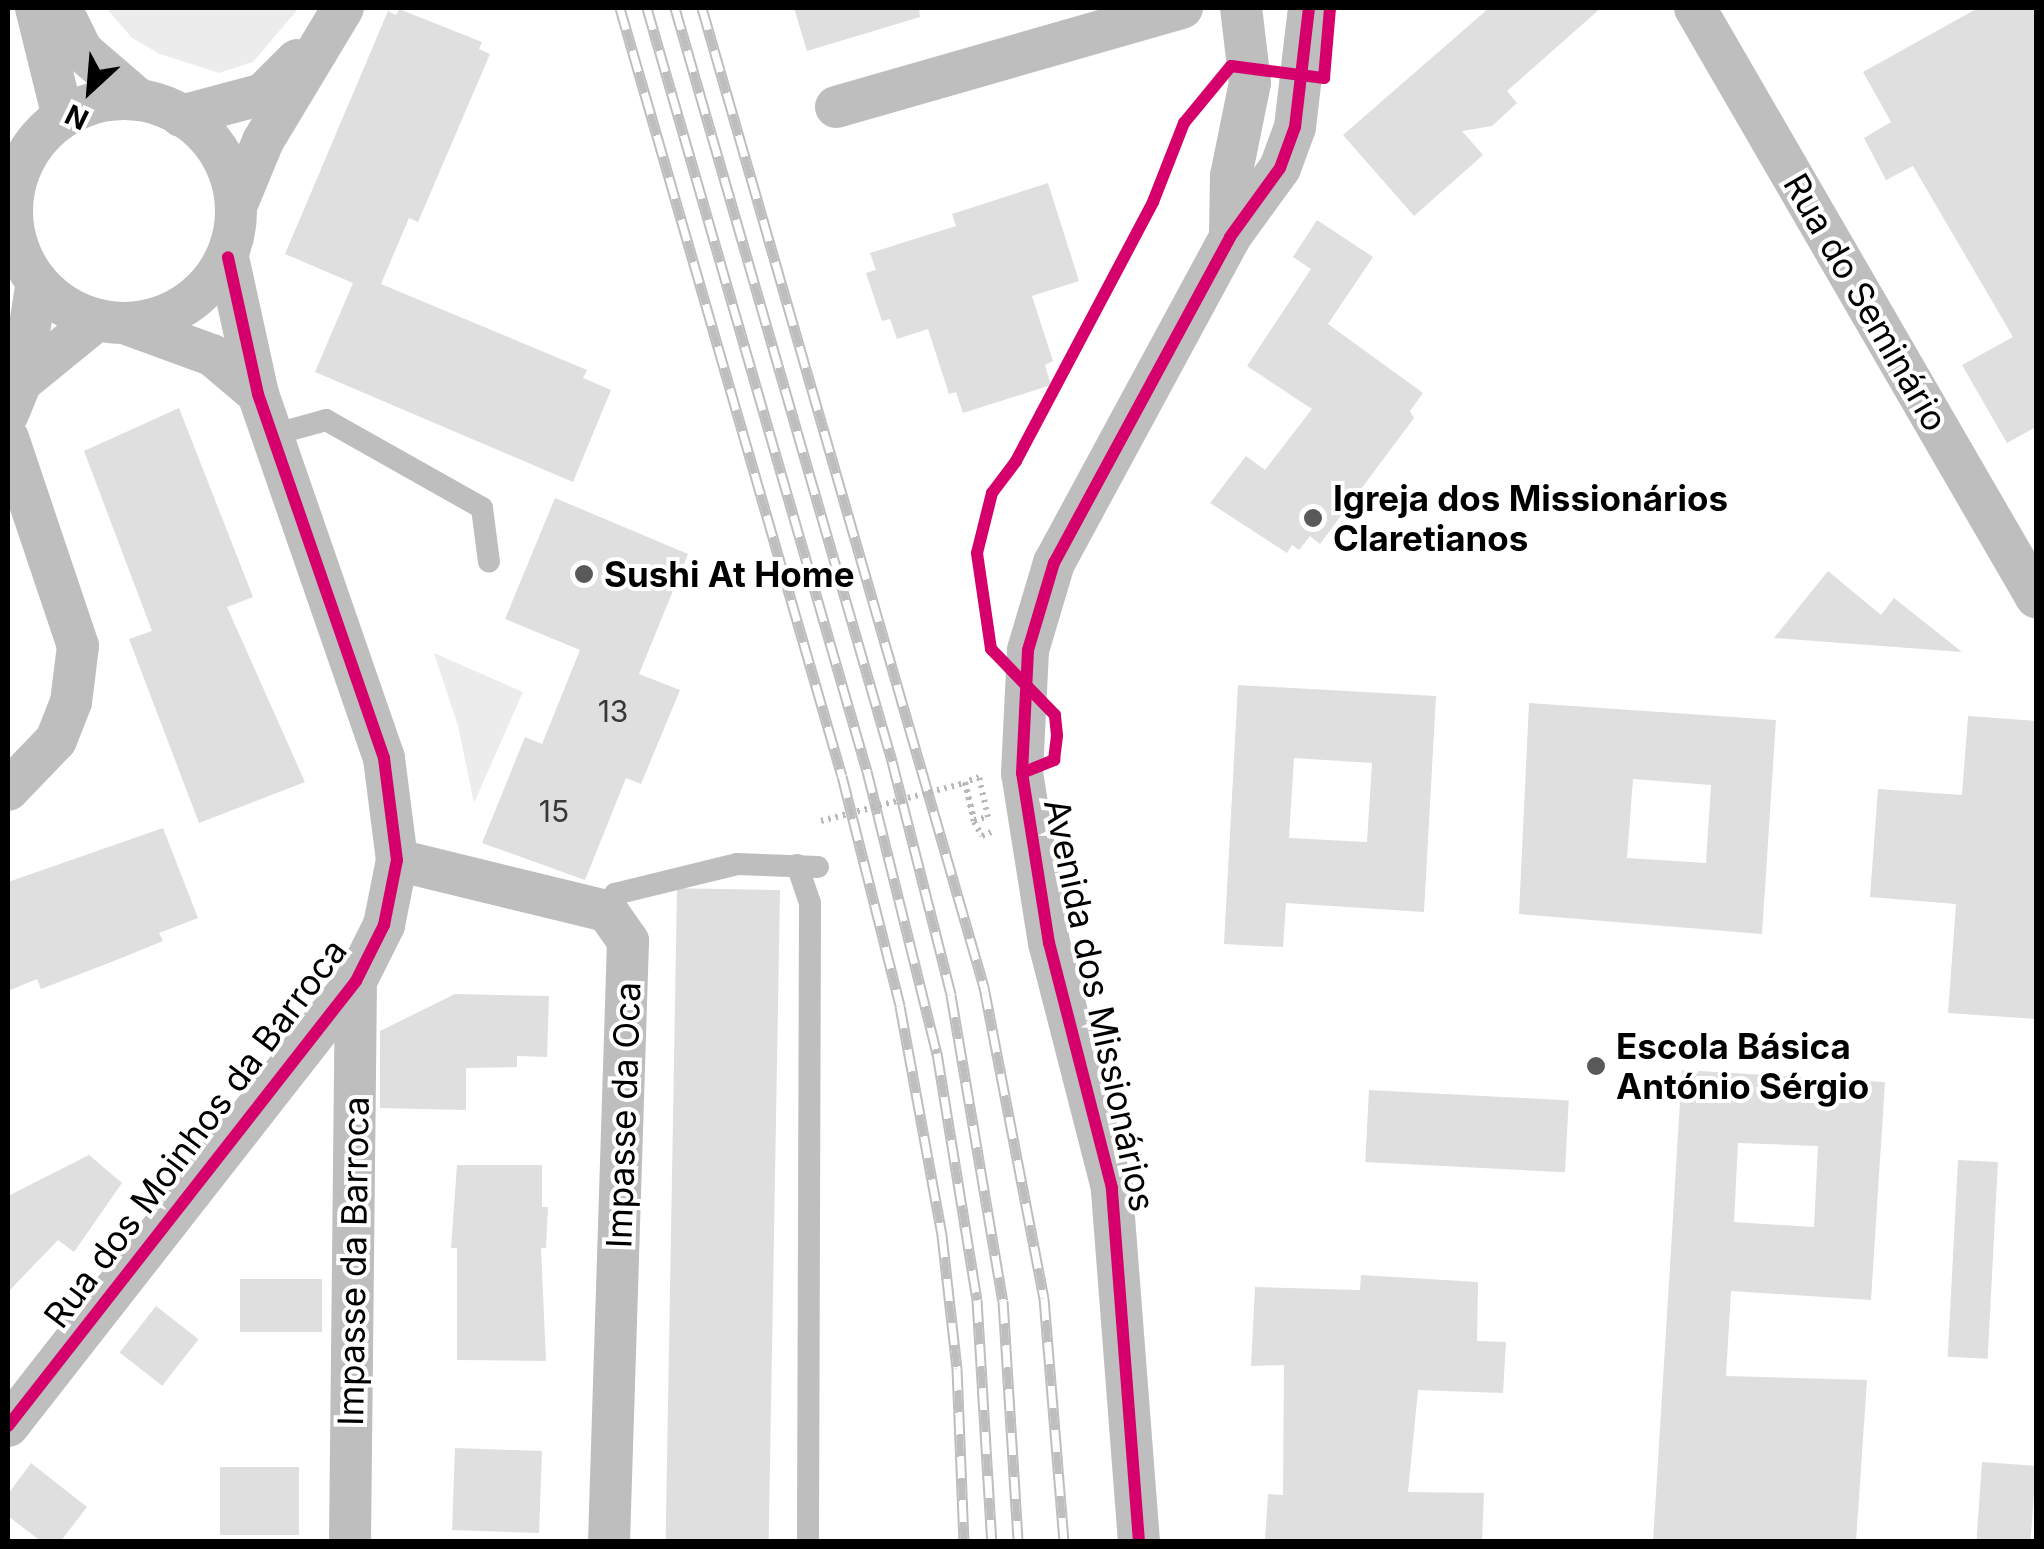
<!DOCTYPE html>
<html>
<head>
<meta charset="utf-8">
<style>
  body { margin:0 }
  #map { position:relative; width:2044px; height:1549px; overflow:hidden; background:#fff; font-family:Inter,sans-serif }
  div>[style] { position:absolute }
  .green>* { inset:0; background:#ececec }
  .building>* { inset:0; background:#dfdfdf; transform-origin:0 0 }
  .path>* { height:6px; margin-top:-3px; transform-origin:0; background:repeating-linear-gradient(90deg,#b9b9b9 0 2.5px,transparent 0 7.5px) }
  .service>* { height:22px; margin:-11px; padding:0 11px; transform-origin:11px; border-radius:11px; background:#bebebe }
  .minor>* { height:42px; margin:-21px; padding:0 21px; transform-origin:21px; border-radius:21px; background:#bebebe }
  .minor>.ring { margin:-21px; padding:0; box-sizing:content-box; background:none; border:42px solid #bebebe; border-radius:50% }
  .rail>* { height:11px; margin-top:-5.5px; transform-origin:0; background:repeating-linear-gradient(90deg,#fff 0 22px,#bebebe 0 44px); box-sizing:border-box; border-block:2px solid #bebebe }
  .path-bridge>* { height:6px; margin-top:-3px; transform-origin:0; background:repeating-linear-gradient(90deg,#b9b9b9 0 2.5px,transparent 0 7.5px) }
  .cycleway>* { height:12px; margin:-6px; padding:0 6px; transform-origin:6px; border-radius:6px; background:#d6006c }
  .dots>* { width:28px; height:28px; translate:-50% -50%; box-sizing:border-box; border:5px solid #fff; border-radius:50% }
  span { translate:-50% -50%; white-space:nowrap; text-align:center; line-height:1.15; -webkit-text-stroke:8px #fff; paint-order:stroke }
  .number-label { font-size:30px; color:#383838 }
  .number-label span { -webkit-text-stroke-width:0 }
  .street-label { font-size:35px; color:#000 }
  .poi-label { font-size:35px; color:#000; font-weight:700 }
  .left { translate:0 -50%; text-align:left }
  .frame { position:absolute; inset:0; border:10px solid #000; pointer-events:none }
  .north { position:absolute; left:40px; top:40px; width:100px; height:100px; -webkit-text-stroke:8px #fff; paint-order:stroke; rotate:206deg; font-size:28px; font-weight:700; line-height:40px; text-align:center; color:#000 }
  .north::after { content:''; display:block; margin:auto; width:35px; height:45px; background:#000; clip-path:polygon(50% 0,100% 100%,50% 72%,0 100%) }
</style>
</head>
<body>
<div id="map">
  <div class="green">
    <i style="clip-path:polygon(106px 8px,299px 8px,253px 62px,219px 73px,160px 54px,132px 38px)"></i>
    <i style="clip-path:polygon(434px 653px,523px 692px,474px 803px,458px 726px)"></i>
  </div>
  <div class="building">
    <i style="clip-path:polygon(794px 8px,919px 8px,920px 17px,807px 51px)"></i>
    <i style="clip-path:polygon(1489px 8px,1601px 8px,1507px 91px,1517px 103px,1492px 126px,1462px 131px,1483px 155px,1414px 216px,1343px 135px)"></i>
    <i style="clip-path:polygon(1978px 8px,2036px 8px,2036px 427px,2007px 443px,1962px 365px,2013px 337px,1913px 166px,1886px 180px,1864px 138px,1891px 122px,1863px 72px)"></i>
    <i style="clip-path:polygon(399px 9px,482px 42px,479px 49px,490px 54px,418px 222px,409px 218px,381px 284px,587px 370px,583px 378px,611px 390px,573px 482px,315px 372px,353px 283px,285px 254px,388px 11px,396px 15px)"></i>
    <i style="clip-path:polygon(1048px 183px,1079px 281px,1032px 296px,1053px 361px,1045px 365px,1051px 385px,963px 413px,956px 392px,949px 394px,928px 329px,897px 339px,890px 319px,882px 321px,866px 273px,876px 270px,870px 253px,956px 226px,952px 214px)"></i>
    <i style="clip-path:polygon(1317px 220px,1373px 257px,1328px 324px,1423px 393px,1410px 411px,1414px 418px,1320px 544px,1310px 536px,1299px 550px,1292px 545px,1287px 553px,1210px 503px,1246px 456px,1265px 470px,1312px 409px,1247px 366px,1311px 269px,1293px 257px)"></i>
    <i style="clip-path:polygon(179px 408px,253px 597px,227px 607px,305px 782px,199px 823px,129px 639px,152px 631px,84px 451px)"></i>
    <i style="clip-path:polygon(555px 498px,688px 554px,639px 674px,680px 690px,641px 784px,626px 778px,585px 880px,482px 843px,525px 737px,542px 744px,580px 650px,505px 619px)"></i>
    <i style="clip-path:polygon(1828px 571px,1881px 615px,1894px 598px,1962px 652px,1774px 638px)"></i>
    <i style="clip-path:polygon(evenodd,1238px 685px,1436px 696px,1424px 912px,1286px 903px,1283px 947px,1224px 944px,1238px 685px,1294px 758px,1372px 763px,1367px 842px,1289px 838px,1294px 758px)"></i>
    <i style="clip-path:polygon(evenodd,1529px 703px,1776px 720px,1762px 934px,1519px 914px,1529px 703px,1633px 779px,1711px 785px,1706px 863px,1627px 858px,1633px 779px)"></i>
    <i style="clip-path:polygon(1968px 716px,2036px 721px,2036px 1019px,1948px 1013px,1956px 904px,1870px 897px,1878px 789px,1962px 795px)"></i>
    <i style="clip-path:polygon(163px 828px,198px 918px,159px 933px,163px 941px,114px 961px,41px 989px,37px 979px,8px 991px,8px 882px)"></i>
    <i style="left:780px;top:890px;width:652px;height:103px;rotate:91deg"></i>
    <i style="clip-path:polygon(455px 994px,549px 996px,547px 1057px,517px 1056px,517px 1067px,466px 1068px,466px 1110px,380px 1108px,380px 1031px)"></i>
    <i style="clip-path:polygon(evenodd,1682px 1070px,1885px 1082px,1871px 1300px,1731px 1291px,1726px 1376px,1867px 1380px,1856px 1542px,1653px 1542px,1682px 1070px,1738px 1143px,1818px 1146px,1814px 1227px,1734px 1222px,1738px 1143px)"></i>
    <i style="left:1369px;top:1090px;width:200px;height:72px;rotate:3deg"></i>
    <i style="clip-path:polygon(89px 1155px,122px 1183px,74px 1252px,58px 1240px,8px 1292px,8px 1196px)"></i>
    <i style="left:1958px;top:1160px;width:40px;height:197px;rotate:3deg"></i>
    <i style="clip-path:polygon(457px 1165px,542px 1165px,542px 1207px,548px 1207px,546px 1248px,541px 1248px,546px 1361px,457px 1360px,457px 1248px,451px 1248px)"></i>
    <i style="clip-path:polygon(1361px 1275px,1478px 1282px,1477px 1341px,1506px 1342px,1503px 1393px,1418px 1390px,1408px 1492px,1484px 1493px,1482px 1542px,1265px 1540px,1268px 1494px,1283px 1495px,1284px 1365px,1251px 1366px,1255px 1287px,1360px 1290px)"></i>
    <i style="left:240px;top:1279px;width:82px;height:53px"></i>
    <i style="left:156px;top:1306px;width:54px;height:59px;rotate:38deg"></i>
    <i style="left:455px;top:1448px;width:87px;height:82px;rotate:2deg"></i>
    <i style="left:1982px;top:1462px;width:54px;height:80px;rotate:4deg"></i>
    <i style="clip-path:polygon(31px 1463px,87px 1507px,60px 1542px,42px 1542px,8px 1516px,8px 1494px)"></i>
    <i style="left:299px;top:1467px;width:68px;height:79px;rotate:90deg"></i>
  </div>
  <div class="path">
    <i style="left:979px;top:777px;width:15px;rotate:160deg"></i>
    <i style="left:965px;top:782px;width:41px;rotate:77.3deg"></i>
    <i style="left:974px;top:822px;width:16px;rotate:60deg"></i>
    <i style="left:982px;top:836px;width:10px;rotate:-24deg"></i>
  </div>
  <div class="service">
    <i style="left:272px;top:435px;width:56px;rotate:-15.5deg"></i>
    <i style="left:326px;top:420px;width:179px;rotate:29.4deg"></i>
    <i style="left:482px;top:508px;width:54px;rotate:82.6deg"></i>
    <i style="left:797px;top:865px;width:40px;rotate:71.1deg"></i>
    <i style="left:810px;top:903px;width:639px;rotate:90.18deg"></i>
    <i style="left:607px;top:911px;width:19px;rotate:-65deg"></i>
    <i style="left:615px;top:894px;width:126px;rotate:-13.8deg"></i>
    <i style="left:737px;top:864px;width:81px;rotate:2.1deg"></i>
  </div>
  <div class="minor">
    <i style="left:36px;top:8px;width:112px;rotate:76.1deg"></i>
    <i style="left:61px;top:8px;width:48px;rotate:64deg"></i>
    <i style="left:82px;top:51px;width:75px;rotate:40.7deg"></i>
    <i style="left:1695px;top:8px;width:681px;rotate:59.93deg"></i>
    <i class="ring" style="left:12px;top:99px;width:182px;height:182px"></i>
    <i style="left:836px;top:107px;width:360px;rotate:-16deg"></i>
    <i style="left:181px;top:116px;width:85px;rotate:-15deg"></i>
    <i style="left:263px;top:94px;width:48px;rotate:-45deg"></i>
    <i style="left:237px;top:204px;width:68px;rotate:-67.6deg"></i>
    <i style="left:263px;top:141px;width:155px;rotate:-59deg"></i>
    <i style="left:1230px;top:237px;width:61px;rotate:-89.1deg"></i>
    <i style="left:1231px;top:176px;width:95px;rotate:-78.5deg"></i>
    <i style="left:1250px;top:83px;width:76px;rotate:-96.8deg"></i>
    <i style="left:124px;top:323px;width:94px;rotate:20deg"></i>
    <i style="left:212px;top:355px;width:60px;rotate:40.3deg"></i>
    <i style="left:21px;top:382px;width:98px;rotate:-39.2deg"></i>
    <i style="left:8px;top:414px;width:35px;rotate:-68deg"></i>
    <i style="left:21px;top:382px;width:102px;rotate:-81deg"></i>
    <i style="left:8px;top:438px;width:219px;rotate:71.4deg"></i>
    <i style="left:78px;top:646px;width:56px;rotate:97.1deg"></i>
    <i style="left:71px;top:702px;width:41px;rotate:111.5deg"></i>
    <i style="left:56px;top:740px;width:69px;rotate:133.8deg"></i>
    <i style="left:397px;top:860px;width:216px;rotate:13.7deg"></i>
    <i style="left:607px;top:911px;width:37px;rotate:55deg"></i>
    <i style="left:628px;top:941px;width:601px;rotate:91.81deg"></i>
    <i style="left:8px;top:1426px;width:565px;rotate:-51.97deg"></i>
    <i style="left:356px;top:981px;width:63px;rotate:-63.4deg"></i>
    <i style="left:384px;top:925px;width:66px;rotate:-78.7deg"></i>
    <i style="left:397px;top:860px;width:103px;rotate:-97.3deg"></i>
    <i style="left:384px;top:758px;width:385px;rotate:-109.1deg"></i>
    <i style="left:258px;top:394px;width:140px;rotate:-102.4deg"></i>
    <i style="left:350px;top:1542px;width:561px;rotate:-89.39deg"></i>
    <i style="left:1139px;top:1542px;width:355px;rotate:-94.4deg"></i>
    <i style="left:1112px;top:1188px;width:253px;rotate:-104.4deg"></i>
    <i style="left:1049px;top:943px;width:172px;rotate:-99deg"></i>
    <i style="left:1022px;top:773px;width:123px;rotate:-87.2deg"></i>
    <i style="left:1028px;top:650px;width:91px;rotate:-73.4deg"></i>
    <i style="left:1054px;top:563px;width:370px;rotate:-61.6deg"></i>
    <i style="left:1230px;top:237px;width:85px;rotate:-54.1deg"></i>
    <i style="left:1280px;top:168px;width:44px;rotate:-69.9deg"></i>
    <i style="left:1295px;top:127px;width:120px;rotate:-83.3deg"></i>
  </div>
  <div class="rail">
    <i style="left:620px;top:8px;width:799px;rotate:73.88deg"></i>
    <i style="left:842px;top:776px;width:237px;rotate:75.8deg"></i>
    <i style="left:900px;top:1006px;width:233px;rotate:79.6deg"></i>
    <i style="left:942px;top:1235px;width:134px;rotate:83.6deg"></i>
    <i style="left:957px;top:1368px;width:174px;rotate:87.7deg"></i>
    <i style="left:647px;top:8px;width:794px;rotate:73.92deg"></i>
    <i style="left:867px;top:771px;width:291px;rotate:76.1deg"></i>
    <i style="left:937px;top:1053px;width:250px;rotate:80.8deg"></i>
    <i style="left:977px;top:1300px;width:242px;rotate:86.5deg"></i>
    <i style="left:675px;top:8px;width:784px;rotate:73.92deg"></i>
    <i style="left:892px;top:761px;width:241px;rotate:75.8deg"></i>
    <i style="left:951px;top:995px;width:310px;rotate:80.4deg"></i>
    <i style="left:1003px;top:1301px;width:241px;rotate:86.4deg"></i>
    <i style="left:702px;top:8px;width:1019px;rotate:73.93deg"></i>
    <i style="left:984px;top:987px;width:317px;rotate:79.1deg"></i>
    <i style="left:1044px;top:1298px;width:245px;rotate:85.3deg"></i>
  </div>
  <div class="path-bridge">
    <i style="left:821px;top:821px;width:149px;rotate:-14.8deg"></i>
    <i style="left:965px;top:783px;width:38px;rotate:76deg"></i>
    <i style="left:974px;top:820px;width:14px;rotate:-12deg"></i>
    <i style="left:988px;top:817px;width:41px;rotate:-102.7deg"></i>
  </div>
  <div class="cycleway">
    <i style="left:1022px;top:773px;width:35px;rotate:-22deg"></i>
    <i style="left:1054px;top:760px;width:25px;rotate:-83deg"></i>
    <i style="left:1057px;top:735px;width:20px;rotate:-96deg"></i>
    <i style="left:1055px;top:715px;width:92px;rotate:-134.1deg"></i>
    <i style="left:991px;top:649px;width:97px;rotate:-98.3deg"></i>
    <i style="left:977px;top:553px;width:62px;rotate:-76deg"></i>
    <i style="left:992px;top:493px;width:40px;rotate:-53deg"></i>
    <i style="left:1016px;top:461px;width:293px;rotate:-62.1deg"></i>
    <i style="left:1153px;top:202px;width:85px;rotate:-68.6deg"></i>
    <i style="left:1184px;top:123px;width:74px;rotate:-50.5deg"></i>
    <i style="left:1231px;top:66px;width:94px;rotate:7.4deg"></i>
    <i style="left:1324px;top:78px;width:70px;rotate:-85.1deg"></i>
    <i style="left:8px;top:1426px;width:565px;rotate:-51.97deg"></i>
    <i style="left:356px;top:981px;width:63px;rotate:-63.4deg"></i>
    <i style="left:384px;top:925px;width:66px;rotate:-78.7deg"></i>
    <i style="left:397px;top:860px;width:103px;rotate:-97.3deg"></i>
    <i style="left:384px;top:758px;width:385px;rotate:-109.1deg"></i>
    <i style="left:258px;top:394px;width:140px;rotate:-102.4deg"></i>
    <i style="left:1139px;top:1542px;width:355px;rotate:-94.4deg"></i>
    <i style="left:1112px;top:1188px;width:253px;rotate:-104.4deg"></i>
    <i style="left:1049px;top:943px;width:172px;rotate:-99deg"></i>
    <i style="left:1022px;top:773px;width:123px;rotate:-87.2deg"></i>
    <i style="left:1028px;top:650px;width:91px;rotate:-73.4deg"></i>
    <i style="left:1054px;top:563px;width:370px;rotate:-61.6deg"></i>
    <i style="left:1230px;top:237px;width:85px;rotate:-54.1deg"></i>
    <i style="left:1280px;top:168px;width:44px;rotate:-69.9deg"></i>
    <i style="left:1295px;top:127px;width:120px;rotate:-83.3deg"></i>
  </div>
  <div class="dots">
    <i style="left:1313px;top:518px;background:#595959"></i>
    <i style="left:584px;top:574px;background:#595959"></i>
    <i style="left:1596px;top:1066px;background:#595959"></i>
  </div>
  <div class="number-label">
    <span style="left:613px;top:711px">13</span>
    <span style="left:554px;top:811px">15</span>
  </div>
  <div class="street-label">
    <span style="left:1866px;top:302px;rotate:60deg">Rua do Seminário</span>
    <span style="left:1100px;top:1005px;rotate:78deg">Avenida dos Missionários</span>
    <span style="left:623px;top:1115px;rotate:-88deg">Impasse da Oca</span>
    <span style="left:195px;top:1133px;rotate:-53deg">Rua dos Moinhos da Barroca</span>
    <span style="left:353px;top:1261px;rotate:-89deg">Impasse da Barroca</span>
  </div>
  <div class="poi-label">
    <span class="left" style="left:1333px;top:518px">Igreja dos Missionários<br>Claretianos</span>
    <span class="left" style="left:604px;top:574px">Sushi At Home</span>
    <span class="left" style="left:1616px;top:1066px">Escola Básica<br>António Sérgio</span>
  </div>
  <div class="frame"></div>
  <div class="north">N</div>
</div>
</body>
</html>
